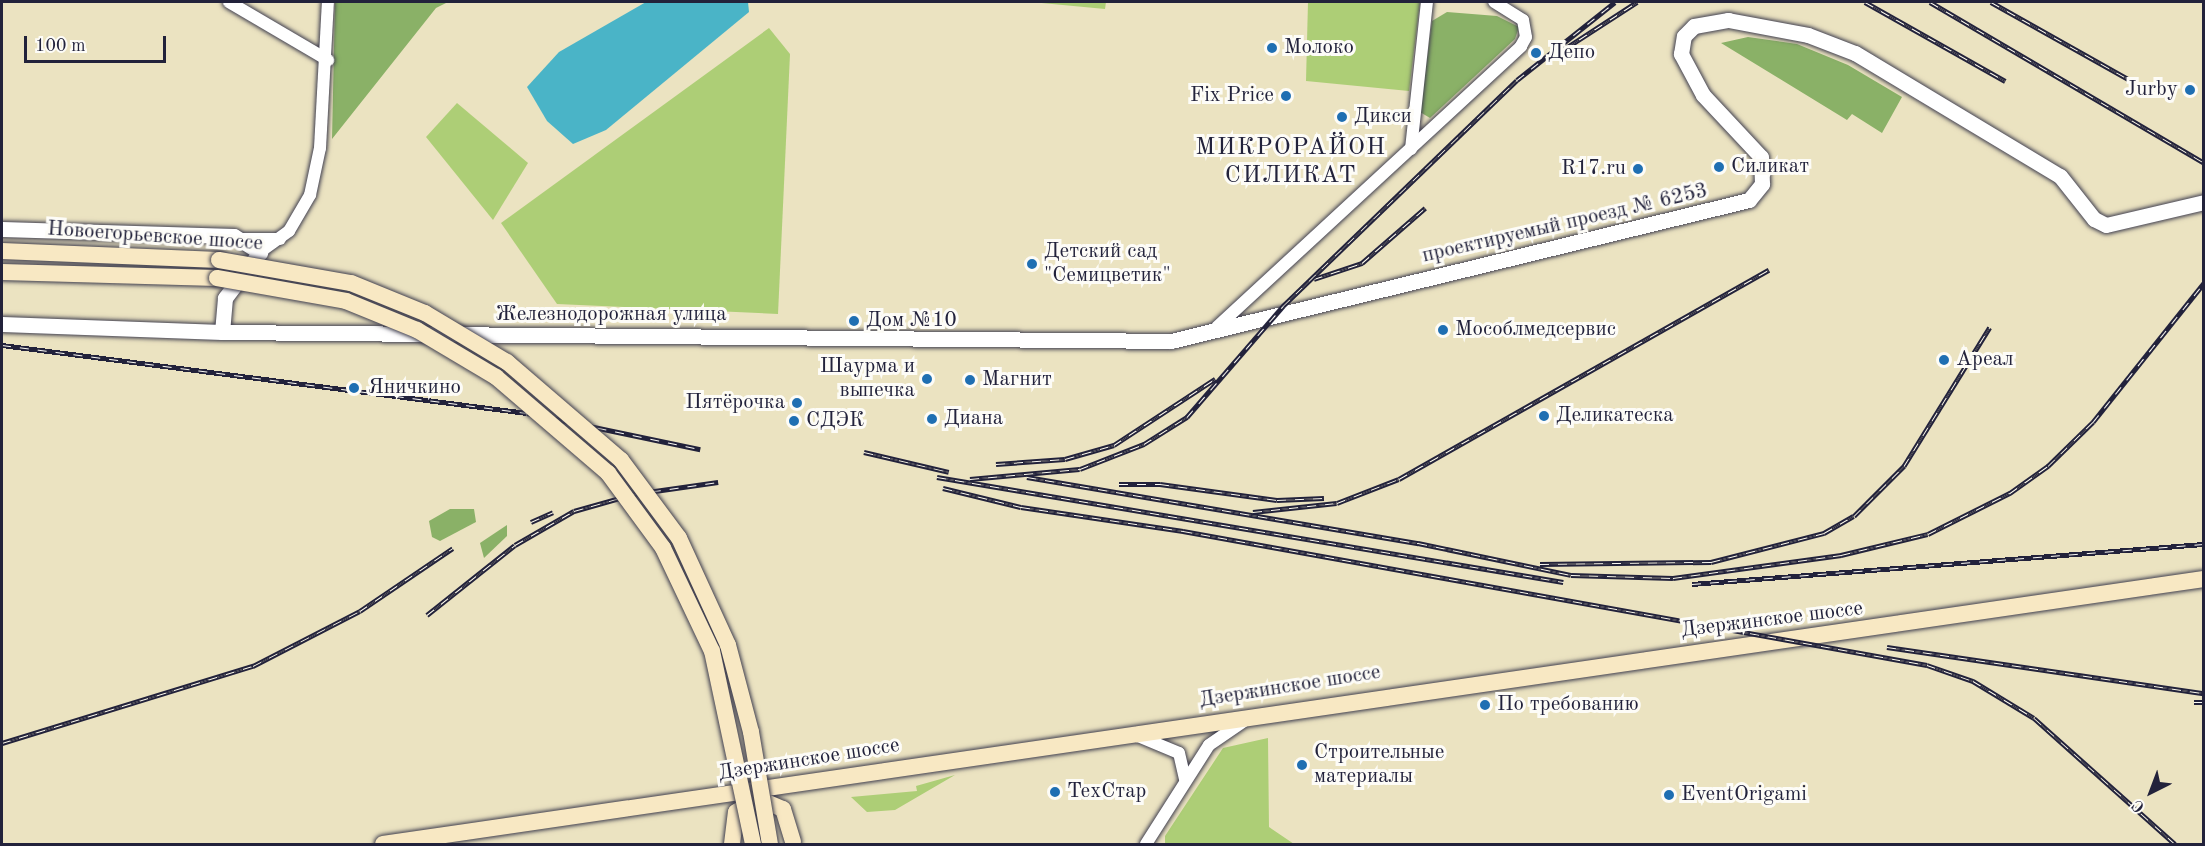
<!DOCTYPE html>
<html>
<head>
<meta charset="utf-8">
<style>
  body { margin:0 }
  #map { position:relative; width:2205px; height:846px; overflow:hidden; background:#ebe3c1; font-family:"Old Standard TT",serif }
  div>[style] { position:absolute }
  .green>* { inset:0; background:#adce76 }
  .forest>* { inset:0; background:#8ab167 }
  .water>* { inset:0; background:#4ab4c7 }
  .roads { filter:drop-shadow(0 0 2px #403f4f) drop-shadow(0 0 2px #403f4f) }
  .minor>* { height:12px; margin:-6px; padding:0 6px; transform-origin:6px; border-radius:6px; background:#fff }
  .tertiary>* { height:15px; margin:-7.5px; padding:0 7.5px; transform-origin:7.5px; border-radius:7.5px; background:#fff }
  .secondary>* { height:16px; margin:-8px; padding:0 8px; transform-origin:8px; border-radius:8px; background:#f8e8c3 }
  .rail>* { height:5px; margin-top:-2.5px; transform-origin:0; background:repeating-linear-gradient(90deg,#fdfcf7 0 9px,#22223b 0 18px); box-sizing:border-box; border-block:2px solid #22223b }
  .bridges { filter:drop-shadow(0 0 2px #403f4f) drop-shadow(0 0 2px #403f4f) }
  .secondary-bridge>* { height:16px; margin:-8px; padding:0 8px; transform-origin:8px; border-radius:8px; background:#f8e8c3 }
  .dots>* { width:16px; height:16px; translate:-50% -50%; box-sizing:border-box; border:3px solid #fdfcf7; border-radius:50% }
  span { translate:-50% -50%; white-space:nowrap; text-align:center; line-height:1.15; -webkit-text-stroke:6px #fdfcf7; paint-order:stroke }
  .poi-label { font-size:21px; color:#22223b }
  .left { translate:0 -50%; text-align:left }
  .right { translate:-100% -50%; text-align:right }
  .street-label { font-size:21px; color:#22223b }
  .quarter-label { font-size:24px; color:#22223b; letter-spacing:1.5px }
  .frame { position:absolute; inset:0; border:3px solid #22223b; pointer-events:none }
  .north { position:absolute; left:2121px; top:762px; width:60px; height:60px; -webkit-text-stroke:4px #fdfcf7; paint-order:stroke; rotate:222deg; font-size:16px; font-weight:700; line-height:24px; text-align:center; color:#22223b }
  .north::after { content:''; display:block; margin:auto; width:21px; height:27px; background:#22223b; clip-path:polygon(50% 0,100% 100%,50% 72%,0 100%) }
  .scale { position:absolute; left:24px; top:36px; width:142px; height:27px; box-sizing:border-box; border:3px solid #22223b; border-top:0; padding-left:8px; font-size:18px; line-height:21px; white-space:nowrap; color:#22223b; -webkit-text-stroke:4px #fdfcf7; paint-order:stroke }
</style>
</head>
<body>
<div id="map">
  <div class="green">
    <i style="clip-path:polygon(1031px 2px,1106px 2px,1105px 9px)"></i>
    <i style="clip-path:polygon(1308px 2px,1420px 2px,1409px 91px,1306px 81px)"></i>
    <i style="clip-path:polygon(769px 28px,790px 54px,778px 314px,557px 304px,501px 223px)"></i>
    <i style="clip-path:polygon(457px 103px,528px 163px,493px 220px,426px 137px)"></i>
    <i style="clip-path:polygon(1268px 738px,1269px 827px,1294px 844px,1165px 844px,1165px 836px,1223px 748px)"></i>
    <i style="clip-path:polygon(955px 775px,895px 810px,867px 812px,851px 797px,917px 791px,916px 786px)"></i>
  </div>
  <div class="forest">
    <i style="clip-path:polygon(335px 2px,448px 2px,436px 8px,332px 139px)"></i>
    <i style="clip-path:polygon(1447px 12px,1497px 16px,1519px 27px,1515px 39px,1430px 118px,1420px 112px,1432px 21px)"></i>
    <i style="clip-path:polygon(1748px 37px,1797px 44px,1848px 65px,1902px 97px,1882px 133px,1852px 114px,1847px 120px,1721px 43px)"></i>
    <i style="clip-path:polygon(450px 509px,474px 509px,476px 522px,440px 541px,432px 537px,429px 521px)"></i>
    <i style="clip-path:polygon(507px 525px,507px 536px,484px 558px,480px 543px)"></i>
  </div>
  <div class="water">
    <i style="clip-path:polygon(646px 2px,748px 2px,749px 12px,606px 130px,573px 144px,547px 121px,527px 87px,559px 52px)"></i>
  </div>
  <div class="roads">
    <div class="minor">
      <i style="left:229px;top:2px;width:115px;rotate:30.4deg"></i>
      <i style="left:1411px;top:149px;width:148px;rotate:-83.8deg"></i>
      <i style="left:239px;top:239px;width:41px"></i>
      <i style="left:260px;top:252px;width:36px;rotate:-36deg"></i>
      <i style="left:289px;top:231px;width:42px;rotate:-59.7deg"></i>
      <i style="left:310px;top:195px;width:48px;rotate:-78deg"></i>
      <i style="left:320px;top:148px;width:146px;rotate:-86.9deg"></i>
      <i style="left:1217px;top:327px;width:414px;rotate:-42.7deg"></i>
      <i style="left:1521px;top:46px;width:10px;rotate:-61deg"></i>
      <i style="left:1526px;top:37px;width:17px;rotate:-100deg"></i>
      <i style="left:1523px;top:20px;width:34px;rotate:-148deg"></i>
      <i style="left:1138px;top:736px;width:44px;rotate:22.5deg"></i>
      <i style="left:1179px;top:753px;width:28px;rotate:77deg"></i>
      <i style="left:1146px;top:844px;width:117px;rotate:-57.5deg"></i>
      <i style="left:1209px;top:745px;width:42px;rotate:-34.4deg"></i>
    </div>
    <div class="tertiary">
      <i style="left:2px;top:229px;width:232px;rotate:1.7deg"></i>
      <i style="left:234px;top:236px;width:31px;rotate:32deg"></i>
      <i style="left:260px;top:252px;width:58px;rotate:127.3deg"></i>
      <i style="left:225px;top:298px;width:34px;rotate:95deg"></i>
      <i style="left:2px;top:324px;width:220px;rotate:2.1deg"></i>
      <i style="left:222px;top:332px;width:949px;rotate:0.54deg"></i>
      <i style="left:1171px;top:341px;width:595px;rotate:-13.71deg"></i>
      <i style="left:1749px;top:200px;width:21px;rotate:-51deg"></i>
      <i style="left:1762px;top:184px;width:27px;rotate:-92deg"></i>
      <i style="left:1761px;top:157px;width:85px;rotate:-133.1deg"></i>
      <i style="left:1703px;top:95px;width:47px;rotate:-118.2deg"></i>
      <i style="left:1681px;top:54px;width:18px;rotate:-81deg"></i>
      <i style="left:1684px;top:36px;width:14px;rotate:-45deg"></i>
      <i style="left:1694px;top:26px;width:35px;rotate:-10deg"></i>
      <i style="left:1728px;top:20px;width:81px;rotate:10.6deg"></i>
      <i style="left:1808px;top:35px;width:50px;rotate:21deg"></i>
      <i style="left:1855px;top:53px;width:239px;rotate:31deg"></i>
      <i style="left:2060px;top:176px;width:55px;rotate:51.7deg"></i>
      <i style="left:2094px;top:219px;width:13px;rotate:27deg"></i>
      <i style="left:2106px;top:225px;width:101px;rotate:-13.2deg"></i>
    </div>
    <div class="secondary">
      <i style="left:2px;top:251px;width:217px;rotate:2.4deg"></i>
      <i style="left:2px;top:272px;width:215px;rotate:1.6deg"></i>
      <i style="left:383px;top:844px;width:1840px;rotate:-8.28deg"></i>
      <i style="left:732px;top:844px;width:32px;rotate:-83deg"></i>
      <i style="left:736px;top:812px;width:26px;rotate:-29deg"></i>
      <i style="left:759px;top:799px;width:26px;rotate:23deg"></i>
      <i style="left:783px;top:809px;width:34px;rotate:73deg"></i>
    </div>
  </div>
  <div class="rail">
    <i style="left:1865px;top:2px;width:161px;rotate:29.4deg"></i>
    <i style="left:1930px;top:2px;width:318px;rotate:30.4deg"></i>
    <i style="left:1991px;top:2px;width:178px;rotate:29.3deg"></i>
    <i style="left:1549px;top:59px;width:105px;rotate:-32.9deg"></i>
    <i style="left:1314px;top:279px;width:51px;rotate:-18.4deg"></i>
    <i style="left:1362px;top:263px;width:84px;rotate:-41.1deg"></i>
    <i style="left:2px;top:345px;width:529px;rotate:7.38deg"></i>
    <i style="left:527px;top:413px;width:177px;rotate:11.8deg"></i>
    <i style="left:864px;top:452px;width:87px;rotate:13.2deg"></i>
    <i style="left:996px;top:464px;width:69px;rotate:-4.1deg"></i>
    <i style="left:1065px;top:459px;width:51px;rotate:-15.9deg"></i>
    <i style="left:1114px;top:445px;width:121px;rotate:-33.2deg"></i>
    <i style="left:937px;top:477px;width:635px;rotate:9.52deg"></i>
    <i style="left:1027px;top:477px;width:397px;rotate:9.6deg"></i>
    <i style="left:1418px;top:543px;width:156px;rotate:11.8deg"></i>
    <i style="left:1571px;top:575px;width:102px;rotate:1.7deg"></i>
    <i style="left:1673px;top:578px;width:170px;rotate:-7.8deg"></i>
    <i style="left:1841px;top:555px;width:89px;rotate:-13.6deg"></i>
    <i style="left:1928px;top:534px;width:92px;rotate:-26.6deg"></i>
    <i style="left:2010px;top:493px;width:47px;rotate:-35.4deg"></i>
    <i style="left:2048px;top:466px;width:63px;rotate:-44.4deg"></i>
    <i style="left:2093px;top:422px;width:178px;rotate:-51.4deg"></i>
    <i style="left:970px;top:479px;width:110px;rotate:-5.2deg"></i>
    <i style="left:1080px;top:469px;width:69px;rotate:-21.3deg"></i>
    <i style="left:1144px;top:444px;width:51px;rotate:-32.1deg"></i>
    <i style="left:1187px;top:417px;width:147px;rotate:-49.1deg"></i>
    <i style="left:1283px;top:306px;width:325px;rotate:-44deg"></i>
    <i style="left:1517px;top:80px;width:125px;rotate:-38.5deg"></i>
    <i style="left:1119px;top:484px;width:41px"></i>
    <i style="left:1160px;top:484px;width:118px;rotate:7.8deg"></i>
    <i style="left:1277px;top:500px;width:47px;rotate:-2.4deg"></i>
    <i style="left:943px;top:488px;width:80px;rotate:13.7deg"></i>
    <i style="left:1021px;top:507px;width:164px;rotate:8.4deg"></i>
    <i style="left:1183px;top:531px;width:756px;rotate:10.21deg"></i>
    <i style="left:1927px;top:665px;width:49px;rotate:19.2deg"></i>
    <i style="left:1973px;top:681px;width:71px;rotate:31.2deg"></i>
    <i style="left:2034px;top:718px;width:189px;rotate:41.8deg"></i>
    <i style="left:1253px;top:512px;width:84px;rotate:-6.1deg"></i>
    <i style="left:1337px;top:503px;width:66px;rotate:-21.2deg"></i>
    <i style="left:1399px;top:479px;width:425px;rotate:-29.5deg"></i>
    <i style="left:531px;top:522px;width:24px;rotate:-24deg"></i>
    <i style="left:1540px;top:564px;width:171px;rotate:-0.7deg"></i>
    <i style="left:1711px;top:562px;width:117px;rotate:-14.4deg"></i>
    <i style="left:1824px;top:533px;width:34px;rotate:-30deg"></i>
    <i style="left:1854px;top:516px;width:71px;rotate:-45deg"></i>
    <i style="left:1904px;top:466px;width:163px;rotate:-58.3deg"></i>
    <i style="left:1692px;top:584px;width:514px;rotate:-4.47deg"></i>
    <i style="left:427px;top:615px;width:112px;rotate:-38.5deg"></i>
    <i style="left:515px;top:545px;width:68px;rotate:-30deg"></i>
    <i style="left:574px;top:511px;width:62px;rotate:-15.8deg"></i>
    <i style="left:634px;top:494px;width:85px;rotate:-8.1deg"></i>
    <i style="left:1887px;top:647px;width:320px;rotate:8.3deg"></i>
    <i style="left:2194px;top:702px;width:10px"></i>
    <i style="left:2px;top:743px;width:263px;rotate:-17.1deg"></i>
    <i style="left:253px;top:666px;width:120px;rotate:-27.2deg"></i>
    <i style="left:360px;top:611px;width:112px;rotate:-34.1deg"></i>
  </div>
  <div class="bridges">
    <div class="secondary-bridge">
      <i style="left:219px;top:260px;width:134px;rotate:9.9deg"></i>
      <i style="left:351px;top:283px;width:80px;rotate:22.1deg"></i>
      <i style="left:425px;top:313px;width:96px;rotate:30.9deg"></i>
      <i style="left:507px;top:362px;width:150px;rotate:40.7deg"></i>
      <i style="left:621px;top:460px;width:97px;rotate:53.4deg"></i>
      <i style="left:679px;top:538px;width:118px;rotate:65.4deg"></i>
      <i style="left:728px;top:645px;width:90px;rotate:75.2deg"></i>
      <i style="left:751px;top:732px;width:114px;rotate:80.4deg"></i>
      <i style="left:217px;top:278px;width:131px;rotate:10.1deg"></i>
      <i style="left:346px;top:301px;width:77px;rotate:22.2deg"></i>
      <i style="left:417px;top:330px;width:92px;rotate:30.7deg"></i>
      <i style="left:496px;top:377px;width:148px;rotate:40.6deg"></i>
      <i style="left:608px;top:473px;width:93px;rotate:53.7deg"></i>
      <i style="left:663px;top:548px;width:114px;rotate:64.6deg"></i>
      <i style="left:712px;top:651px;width:197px;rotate:78deg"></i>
    </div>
  </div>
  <div class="dots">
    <i style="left:1272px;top:48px;background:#1f6fb2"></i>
    <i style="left:1536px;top:53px;background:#1f6fb2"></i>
    <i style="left:2190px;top:90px;background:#1f6fb2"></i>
    <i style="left:1286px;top:96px;background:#1f6fb2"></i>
    <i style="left:1342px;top:117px;background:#1f6fb2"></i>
    <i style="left:1719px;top:167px;background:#1f6fb2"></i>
    <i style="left:1638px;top:169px;background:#1f6fb2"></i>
    <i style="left:1032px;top:264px;background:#1f6fb2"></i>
    <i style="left:854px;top:321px;background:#1f6fb2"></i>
    <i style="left:1443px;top:330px;background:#1f6fb2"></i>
    <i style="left:1944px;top:360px;background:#1f6fb2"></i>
    <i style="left:927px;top:379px;background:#1f6fb2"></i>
    <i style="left:970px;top:380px;background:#1f6fb2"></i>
    <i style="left:354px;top:388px;background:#1f6fb2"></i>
    <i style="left:797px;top:403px;background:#1f6fb2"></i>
    <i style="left:1544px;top:416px;background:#1f6fb2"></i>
    <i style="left:932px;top:419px;background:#1f6fb2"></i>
    <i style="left:794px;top:421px;background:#1f6fb2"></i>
    <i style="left:1485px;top:705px;background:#1f6fb2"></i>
    <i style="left:1302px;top:765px;background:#1f6fb2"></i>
    <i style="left:1055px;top:792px;background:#1f6fb2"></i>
    <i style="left:1669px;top:795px;background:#1f6fb2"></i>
  </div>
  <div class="poi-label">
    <span class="left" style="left:1284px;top:48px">Молоко</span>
    <span class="left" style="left:1548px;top:53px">Депо</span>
    <span class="right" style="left:2178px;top:90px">Jurby</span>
    <span class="right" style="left:1274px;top:96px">Fix Price</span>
    <span class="left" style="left:1354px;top:117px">Дикси</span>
    <span class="left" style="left:1731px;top:167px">Силикат</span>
    <span class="right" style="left:1626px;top:169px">R17.ru</span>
    <span class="left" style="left:1044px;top:264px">Детский сад<br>"Семицветик"</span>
    <span class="left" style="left:866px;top:321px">Дом №10</span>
    <span class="left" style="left:1455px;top:330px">Мособлмедсервис</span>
    <span class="left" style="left:1956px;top:360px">Ареал</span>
    <span class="right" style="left:915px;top:379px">Шаурма и<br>выпечка</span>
    <span class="left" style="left:982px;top:380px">Магнит</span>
    <span class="left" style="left:368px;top:388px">Яничкино</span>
    <span class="right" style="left:785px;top:403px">Пятёрочка</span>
    <span class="left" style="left:1556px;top:416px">Деликатеска</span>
    <span class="left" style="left:944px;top:419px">Диана</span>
    <span class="left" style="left:806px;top:421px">СДЭК</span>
    <span class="left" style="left:1497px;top:705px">По требованию</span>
    <span class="left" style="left:1314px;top:765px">Строительные<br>материалы</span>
    <span class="left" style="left:1067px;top:792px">ТехСтар</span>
    <span class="left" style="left:1681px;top:795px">EventOrigami</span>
  </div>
  <div class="street-label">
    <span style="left:1565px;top:224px;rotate:-13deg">проектируемый проезд № 6253</span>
    <span style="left:155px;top:237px;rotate:4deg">Новоегорьевское шоссе</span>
    <span style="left:611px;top:315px">Железнодорожная улица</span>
    <span style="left:1772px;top:620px;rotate:-7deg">Дзержинское шоссе</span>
    <span style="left:1290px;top:687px;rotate:-9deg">Дзержинское шоссе</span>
    <span style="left:809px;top:760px;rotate:-9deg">Дзержинское шоссе</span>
  </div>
  <div class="quarter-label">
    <span style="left:1291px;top:163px">МИКРОРАЙОН<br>СИЛИКАТ</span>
  </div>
  <div class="frame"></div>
  <div class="north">С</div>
  <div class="scale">100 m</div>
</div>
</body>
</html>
